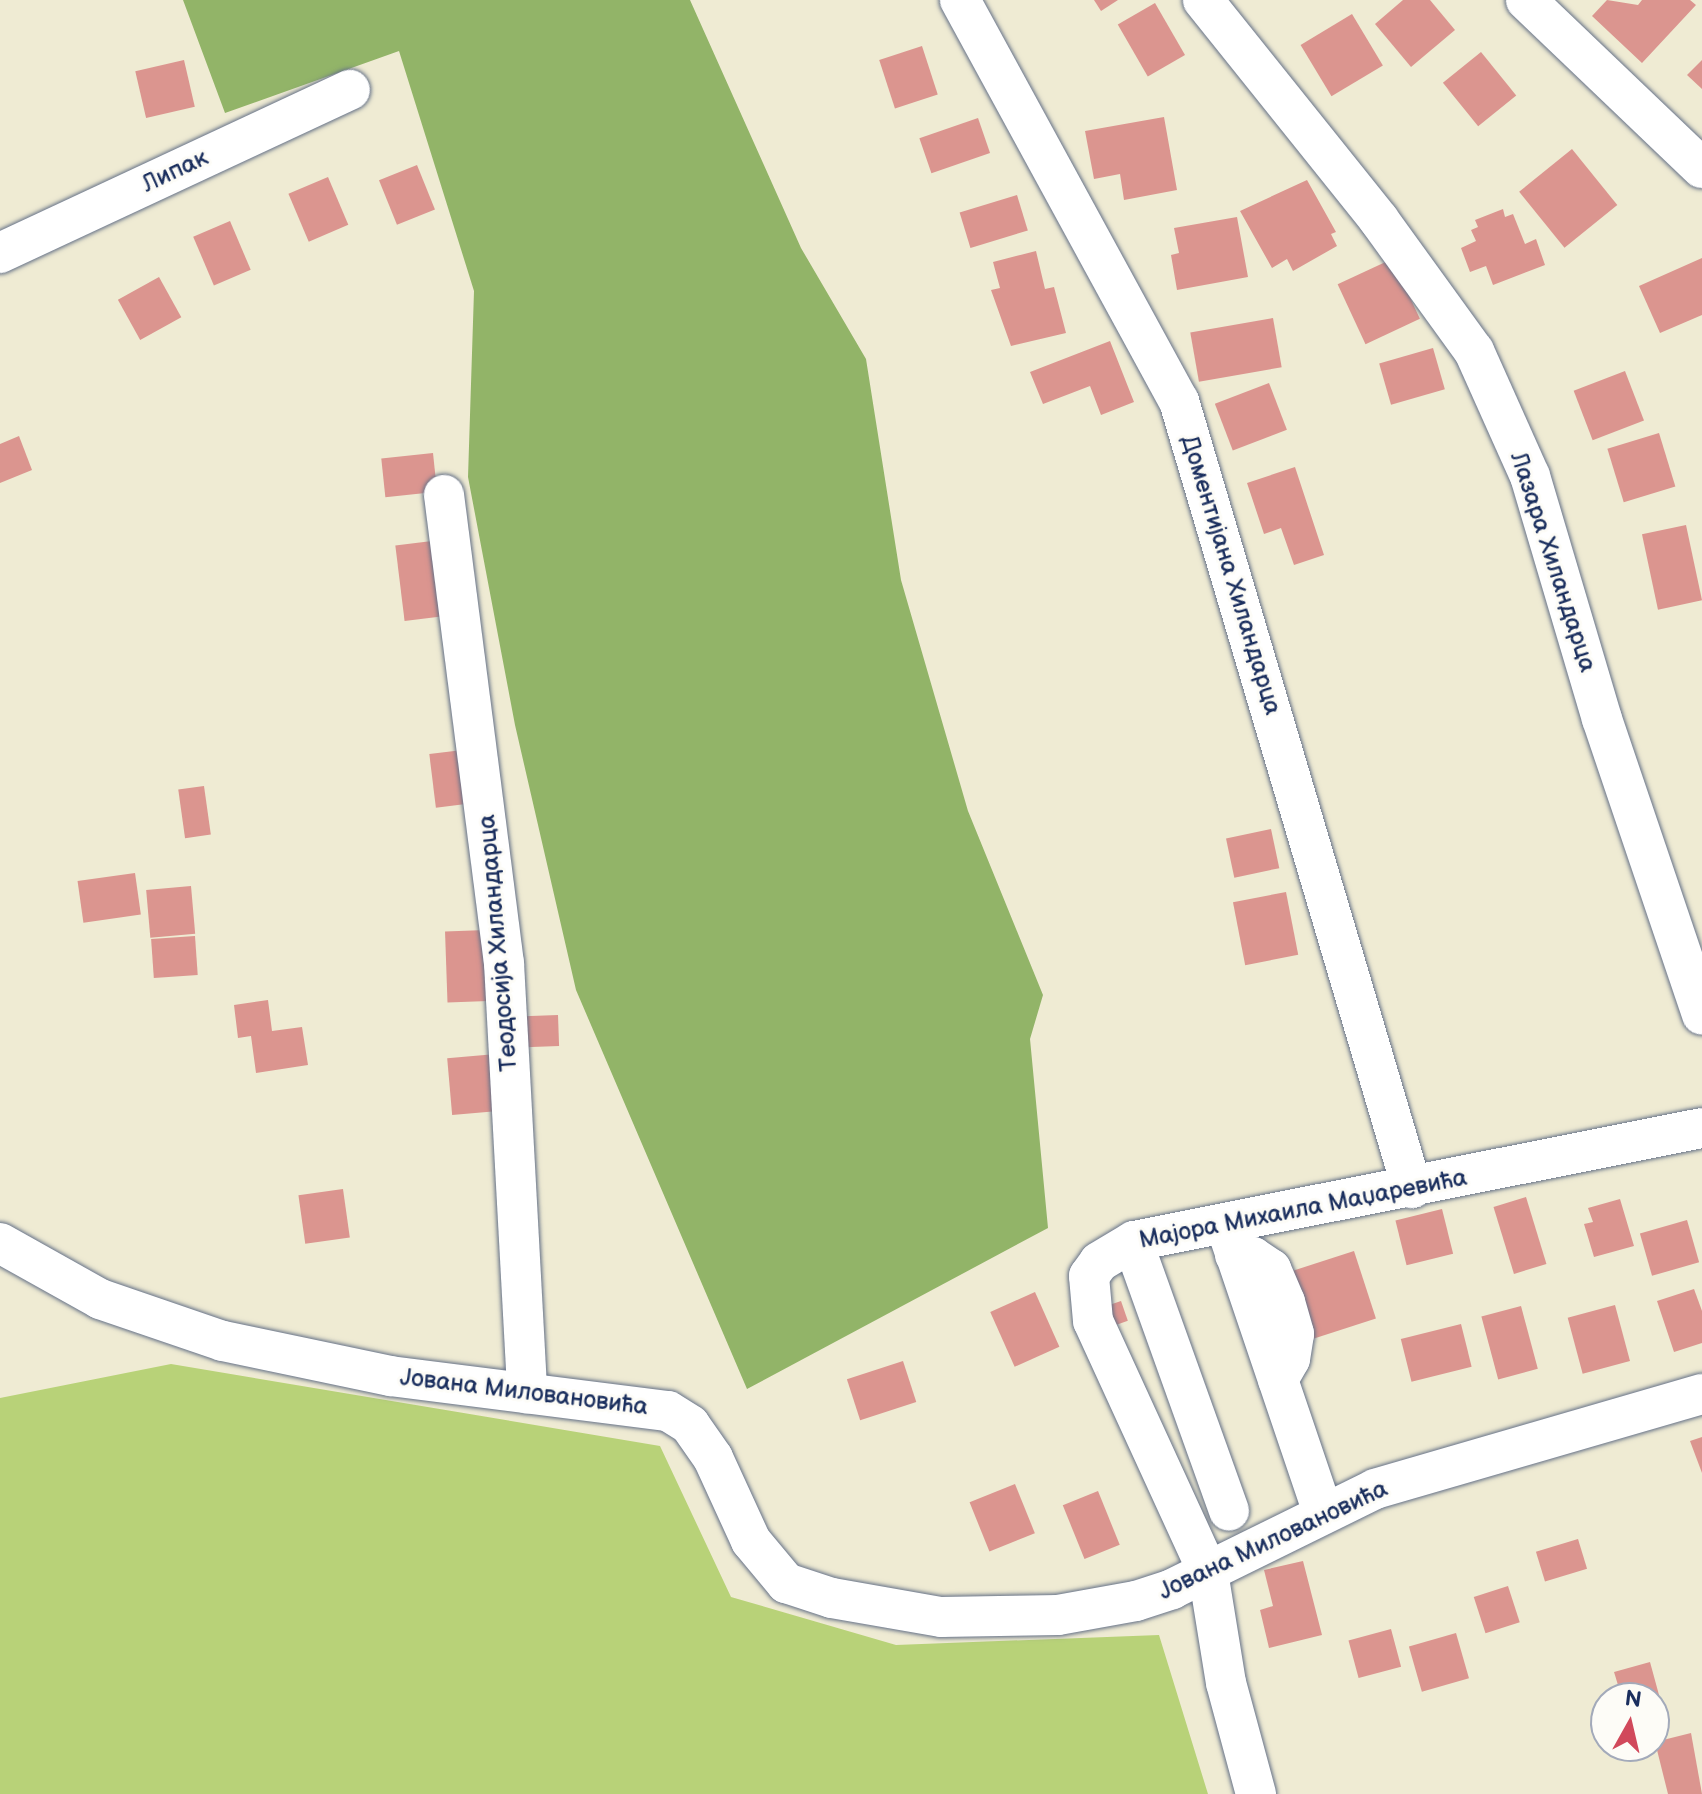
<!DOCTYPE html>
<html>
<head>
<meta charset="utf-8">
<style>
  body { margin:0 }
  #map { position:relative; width:1702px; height:1794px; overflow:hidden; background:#efebd3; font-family:"Balsamiq Sans",sans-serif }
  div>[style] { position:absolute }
  .green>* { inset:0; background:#b8d278 }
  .forest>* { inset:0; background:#92b468 }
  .building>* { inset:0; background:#db958f; transform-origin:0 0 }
  .roads { filter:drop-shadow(0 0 2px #657187) drop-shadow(0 0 2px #657187) }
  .minor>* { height:40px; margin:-20px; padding:0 20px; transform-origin:20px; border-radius:20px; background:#fff }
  span { translate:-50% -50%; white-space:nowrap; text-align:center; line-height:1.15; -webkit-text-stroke:6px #fdfcf7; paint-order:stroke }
  .street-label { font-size:24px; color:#1b2f5e }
  .north { position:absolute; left:1590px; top:1682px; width:80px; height:80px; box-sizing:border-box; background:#fdfcf7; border:2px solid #a3aaba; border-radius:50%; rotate:8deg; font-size:22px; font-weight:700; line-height:32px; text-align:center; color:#1b2f5e }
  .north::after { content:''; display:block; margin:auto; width:28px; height:36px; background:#d1495b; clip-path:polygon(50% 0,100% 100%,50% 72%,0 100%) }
</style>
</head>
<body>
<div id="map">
  <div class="green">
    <i style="clip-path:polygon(171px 1364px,660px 1446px,731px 1597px,896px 1645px,1159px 1635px,1208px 1794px,0 1794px,0 1398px)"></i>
  </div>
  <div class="forest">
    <i style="clip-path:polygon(183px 0,690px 0,801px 248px,866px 359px,901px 580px,968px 811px,1043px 995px,1030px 1039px,1048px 1228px,747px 1389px,576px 990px,515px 725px,468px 477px,474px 291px,399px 51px,225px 113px)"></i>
  </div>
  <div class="building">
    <i style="clip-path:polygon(1094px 0,1118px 0,1101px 11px)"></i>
    <i style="clip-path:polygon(1403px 0,1430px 0,1455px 30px,1411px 67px,1375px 24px)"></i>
    <i style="clip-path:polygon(1607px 0,1638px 5px,1642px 0,1690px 0,1696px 5px,1642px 63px,1592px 16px)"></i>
    <i style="left:1155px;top:3px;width:60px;height:43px;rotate:60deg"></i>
    <i style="left:1352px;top:14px;width:60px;height:60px;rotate:59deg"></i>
    <i style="left:922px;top:46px;width:51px;height:45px;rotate:72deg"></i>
    <i style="left:1481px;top:52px;width:56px;height:49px;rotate:51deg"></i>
    <i style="left:184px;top:60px;width:48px;height:50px;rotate:77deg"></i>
    <i style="clip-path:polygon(1702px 60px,1702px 89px,1687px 75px)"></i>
    <i style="clip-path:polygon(1164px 117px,1177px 190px,1124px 200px,1120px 174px,1094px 179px,1085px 131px)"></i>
    <i style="left:978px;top:118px;width:37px;height:62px;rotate:71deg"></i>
    <i style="left:1572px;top:149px;width:72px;height:68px;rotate:51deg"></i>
    <i style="left:417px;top:165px;width:48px;height:41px;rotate:68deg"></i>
    <i style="left:328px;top:177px;width:52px;height:43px;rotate:67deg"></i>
    <i style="clip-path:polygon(1307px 180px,1336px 232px,1331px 234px,1337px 246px,1293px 271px,1287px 259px,1272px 268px,1240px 211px)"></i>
    <i style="left:1017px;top:195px;width:37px;height:60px;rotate:73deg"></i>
    <i style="clip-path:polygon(1503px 209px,1505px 217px,1513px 214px,1525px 244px,1536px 239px,1545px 265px,1493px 285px,1486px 266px,1470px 272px,1461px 248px,1476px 241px,1471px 230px,1478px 227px,1475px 220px)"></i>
    <i style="clip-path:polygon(1237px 217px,1248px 277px,1177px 290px,1171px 255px,1179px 253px,1174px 228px)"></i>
    <i style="left:230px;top:221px;width:53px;height:40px;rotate:67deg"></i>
    <i style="clip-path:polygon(1036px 251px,1045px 289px,1054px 287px,1066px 333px,1011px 346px,991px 290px,1000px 288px,993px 262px)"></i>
    <i style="clip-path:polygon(1702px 258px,1702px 315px,1660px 333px,1639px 286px)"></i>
    <i style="left:1392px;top:259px;width:66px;height:60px;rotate:65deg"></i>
    <i style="left:159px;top:277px;width:46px;height:47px;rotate:61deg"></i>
    <i style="left:1273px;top:318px;width:50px;height:84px;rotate:80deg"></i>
    <i style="clip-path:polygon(1110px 341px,1134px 402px,1101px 415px,1090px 386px,1043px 404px,1030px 372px)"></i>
    <i style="left:1433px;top:348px;width:43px;height:56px;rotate:74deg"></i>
    <i style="left:1625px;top:371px;width:53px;height:55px;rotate:69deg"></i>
    <i style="left:1269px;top:383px;width:50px;height:58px;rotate:69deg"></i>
    <i style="left:1659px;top:433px;width:56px;height:54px;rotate:73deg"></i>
    <i style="clip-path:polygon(19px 436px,32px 470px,0 483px,0 444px)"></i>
    <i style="left:433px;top:453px;width:39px;height:52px;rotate:84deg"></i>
    <i style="clip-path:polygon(1295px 467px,1324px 555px,1294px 565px,1281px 528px,1264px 534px,1247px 483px)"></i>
    <i style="left:1686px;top:525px;width:77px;height:45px;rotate:78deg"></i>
    <i style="left:440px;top:540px;width:76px;height:45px;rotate:83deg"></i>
    <i style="left:471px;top:749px;width:54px;height:42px;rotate:83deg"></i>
    <i style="left:204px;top:786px;width:49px;height:26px;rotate:82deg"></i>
    <i style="left:1271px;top:829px;width:40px;height:46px;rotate:78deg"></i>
    <i style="left:135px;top:873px;width:42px;height:58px;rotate:82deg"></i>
    <i style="left:191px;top:886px;width:48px;height:45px;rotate:85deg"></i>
    <i style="left:1286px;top:892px;width:64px;height:54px;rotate:79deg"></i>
    <i style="left:486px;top:930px;width:71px;height:41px;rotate:88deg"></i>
    <i style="left:195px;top:936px;width:39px;height:44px;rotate:86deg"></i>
    <i style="clip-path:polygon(268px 1000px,272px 1031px,302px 1027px,308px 1065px,256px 1073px,251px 1036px,238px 1038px,234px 1005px)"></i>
    <i style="left:558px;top:1015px;width:31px;height:41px;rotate:88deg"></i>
    <i style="left:496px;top:1054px;width:57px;height:49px;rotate:85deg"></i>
    <i style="left:343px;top:1189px;width:49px;height:45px;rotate:82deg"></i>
    <i style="left:1526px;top:1197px;width:70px;height:34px;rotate:73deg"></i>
    <i style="clip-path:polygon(1620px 1199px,1634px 1246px,1594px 1257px,1584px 1224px,1593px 1222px,1588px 1208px)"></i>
    <i style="left:1442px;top:1209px;width:46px;height:48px;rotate:76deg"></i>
    <i style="left:1687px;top:1220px;width:44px;height:49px;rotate:74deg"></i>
    <i style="left:1354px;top:1251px;width:71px;height:65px;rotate:72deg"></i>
    <i style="clip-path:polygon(1694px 1289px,1702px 1311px,1702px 1343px,1674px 1352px,1657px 1301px)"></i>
    <i style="left:1035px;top:1292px;width:60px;height:49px;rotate:66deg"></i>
    <i style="left:1121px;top:1301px;width:21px;height:14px;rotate:71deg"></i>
    <i style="left:1615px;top:1305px;width:58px;height:49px;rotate:75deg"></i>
    <i style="left:1521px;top:1306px;width:65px;height:41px;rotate:75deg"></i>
    <i style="left:1461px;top:1324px;width:44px;height:62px;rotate:76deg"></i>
    <i style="left:903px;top:1361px;width:43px;height:59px;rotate:72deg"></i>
    <i style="clip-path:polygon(1702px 1437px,1702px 1473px,1690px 1441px)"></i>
    <i style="left:1015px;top:1484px;width:53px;height:49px;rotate:68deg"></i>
    <i style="left:1098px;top:1491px;width:58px;height:38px;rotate:68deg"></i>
    <i style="left:1578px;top:1539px;width:31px;height:44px;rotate:73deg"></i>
    <i style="clip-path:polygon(1303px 1561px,1322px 1635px,1269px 1648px,1260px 1610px,1273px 1606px,1264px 1570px)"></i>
    <i style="left:1508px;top:1586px;width:38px;height:36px;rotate:72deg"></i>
    <i style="left:1391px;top:1629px;width:39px;height:44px;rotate:75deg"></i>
    <i style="left:1456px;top:1633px;width:47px;height:49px;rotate:74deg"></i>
    <i style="clip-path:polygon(1650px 1662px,1659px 1695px,1622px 1698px,1614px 1672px)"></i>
    <i style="clip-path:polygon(1691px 1733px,1702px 1794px,1668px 1794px,1655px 1742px)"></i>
  </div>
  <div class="roads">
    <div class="minor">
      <i style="left:960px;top:0;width:457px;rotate:61.4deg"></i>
      <i style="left:1179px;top:401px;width:821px;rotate:73.51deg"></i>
      <i style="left:1203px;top:0;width:282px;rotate:51.3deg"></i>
      <i style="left:1379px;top:220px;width:162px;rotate:54.1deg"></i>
      <i style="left:1474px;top:351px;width:137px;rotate:65.9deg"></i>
      <i style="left:1530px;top:476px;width:253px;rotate:73.5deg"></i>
      <i style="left:1602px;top:719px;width:312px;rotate:71.3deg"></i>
      <i style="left:1526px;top:0;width:243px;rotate:43.7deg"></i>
      <i style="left:0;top:253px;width:386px;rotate:-25deg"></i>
      <i style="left:444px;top:495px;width:472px;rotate:82.7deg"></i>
      <i style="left:504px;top:963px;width:431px;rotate:86.9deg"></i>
      <i style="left:1230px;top:1238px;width:290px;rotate:71.3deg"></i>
      <i style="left:0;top:1243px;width:115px;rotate:29.2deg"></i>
      <i style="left:100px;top:1299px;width:130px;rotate:18.9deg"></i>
      <i style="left:223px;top:1341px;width:171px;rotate:11.8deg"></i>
      <i style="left:390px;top:1376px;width:280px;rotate:7.2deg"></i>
      <i style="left:668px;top:1411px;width:26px;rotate:32deg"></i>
      <i style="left:690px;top:1425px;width:40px;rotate:55.1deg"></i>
      <i style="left:713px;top:1458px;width:91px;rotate:65.4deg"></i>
      <i style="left:751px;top:1541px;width:55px;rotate:50.2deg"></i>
      <i style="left:786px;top:1583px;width:48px;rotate:18.1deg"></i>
      <i style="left:832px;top:1598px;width:111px;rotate:9.9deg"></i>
      <i style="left:941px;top:1617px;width:117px;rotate:-1deg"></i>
      <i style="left:1058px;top:1615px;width:79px;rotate:-10.2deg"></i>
      <i style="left:1136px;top:1601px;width:38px;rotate:-18deg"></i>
      <i style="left:1172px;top:1589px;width:226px;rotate:-26.2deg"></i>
      <i style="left:1375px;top:1489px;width:341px;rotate:-16.2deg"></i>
      <i style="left:1235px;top:1255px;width:18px;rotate:6deg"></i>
      <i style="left:1253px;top:1257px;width:22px;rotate:34deg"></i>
      <i style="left:1271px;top:1269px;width:36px;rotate:67deg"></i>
      <i style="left:1285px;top:1302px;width:33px;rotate:74deg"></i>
      <i style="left:1294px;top:1334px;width:25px;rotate:99deg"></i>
      <i style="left:1290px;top:1359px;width:24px;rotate:120deg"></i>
      <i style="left:1140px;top:1262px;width:264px;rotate:70.3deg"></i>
      <i style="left:1256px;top:1794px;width:115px;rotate:-105.1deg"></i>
      <i style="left:1226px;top:1683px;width:112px;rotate:-99.2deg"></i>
      <i style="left:1208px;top:1572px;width:276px;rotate:-114.6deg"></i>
      <i style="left:1093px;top:1321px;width:45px;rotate:-95.1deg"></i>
      <i style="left:1089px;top:1276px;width:17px;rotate:-54deg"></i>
      <i style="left:1099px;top:1262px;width:41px;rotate:-31deg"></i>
      <i style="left:1134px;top:1241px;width:579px;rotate:-11.25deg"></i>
    </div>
  </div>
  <div class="street-label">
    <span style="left:175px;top:171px;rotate:-25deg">Липак</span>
    <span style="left:1553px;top:562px;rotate:72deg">Лазара Хиландарца</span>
    <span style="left:1231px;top:575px;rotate:73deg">Доментијана Хиландарца</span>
    <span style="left:498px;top:943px;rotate:-95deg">Теодосија Хиландарца</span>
    <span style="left:1303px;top:1209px;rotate:-11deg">Мајора Михаила Маџаревића</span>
    <span style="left:524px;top:1392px;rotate:7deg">Јована Миловановића</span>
    <span style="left:1273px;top:1540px;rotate:-25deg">Јована Миловановића</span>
  </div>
  <div class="north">N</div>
</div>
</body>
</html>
